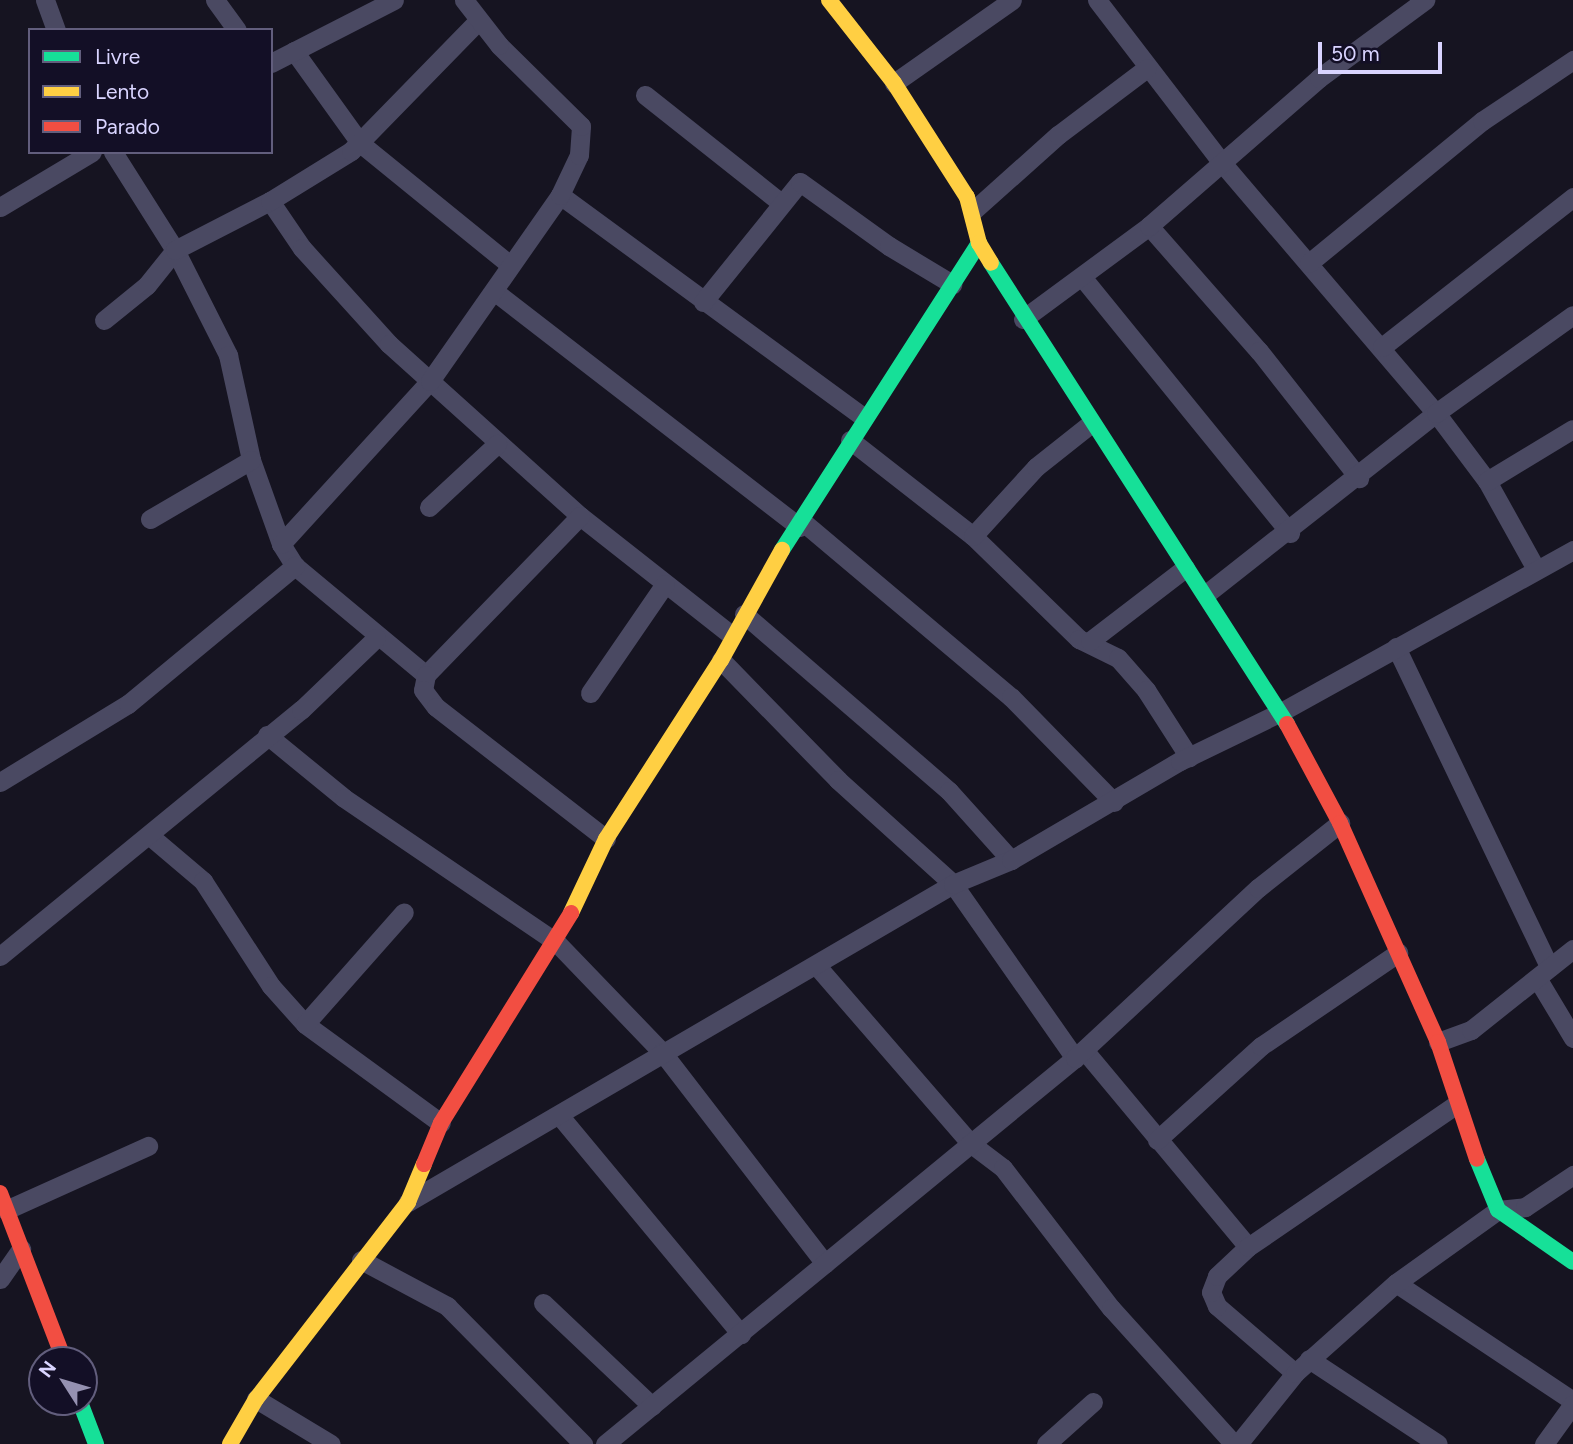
<!DOCTYPE html>
<html>
<head>
<meta charset="utf-8">
<style>
  body { margin:0 }
  #map { position:relative; width:1573px; height:1444px; overflow:hidden; background:#161421; font-family:Figtree,sans-serif }
  div>[style] { position:absolute }
  .street>* { height:19px; margin:-9.5px; padding:0 9.5px; transform-origin:9.5px; border-radius:9.5px; background:#4a4962 }
  .fast>* { height:16px; margin:-8px; padding:0 8px; transform-origin:8px; border-radius:8px; background:#16e098 }
  .slow>* { height:16px; margin:-8px; padding:0 8px; transform-origin:8px; border-radius:8px; background:#ffcf43 }
  .jam>* { height:16px; margin:-8px; padding:0 8px; transform-origin:8px; border-radius:8px; background:#f24e42 }
  span { translate:-50% -50%; white-space:nowrap; text-align:center; line-height:1.15; -webkit-text-stroke:5px #130f26; paint-order:stroke }
  .legend { position:absolute; left:28px; top:28px; width:245px; height:126px; box-sizing:border-box; background:#130f26; border:2px solid #625e7d; margin:0; padding:9px 12px; list-style:none; font-size:21px; color:#d9d4ff }
  .legend li { display:flex; align-items:center; gap:14px; height:35px }
  .legend b { width:35px; border:2px solid #625e7d }
  .north { position:absolute; left:28px; top:1346px; width:70px; height:70px; box-sizing:border-box; background:#130f26; border:2px solid #625e7d; border-radius:50%; rotate:307deg; font-size:19px; font-weight:700; line-height:28px; text-align:center; color:#d9d4ff }
  .north::after { content:''; display:block; margin:auto; width:24px; height:32px; background:#9591b1; clip-path:polygon(50% 0,100% 100%,50% 72%,0 100%) }
  .scale { position:absolute; left:1318px; top:42px; width:124px; height:32px; box-sizing:border-box; border:4px solid #d9d4ff; border-top:0; padding-left:9px; font-size:21px; line-height:24px; white-space:nowrap; color:#d9d4ff; -webkit-text-stroke:5px #130f26; paint-order:stroke }
</style>
</head>
<body>
<div id="map">
  <div class="street">
    <i style="left:45px;top:0;width:32px;rotate:70deg"></i>
    <i style="left:215px;top:0;width:37px;rotate:54deg"></i>
    <i style="left:1097px;top:0;width:207px;rotate:52.5deg"></i>
    <i style="left:1223px;top:164px;width:328px;rotate:49.5deg"></i>
    <i style="left:1436px;top:413px;width:85px;rotate:53.1deg"></i>
    <i style="left:1487px;top:481px;width:101px;rotate:60.9deg"></i>
    <i style="left:294px;top:51px;width:113px;rotate:54.3deg"></i>
    <i style="left:360px;top:143px;width:193px;rotate:39.1deg"></i>
    <i style="left:271px;top:63px;width:138px;rotate:-27.1deg"></i>
    <i style="left:894px;top:83px;width:144px;rotate:-35.1deg"></i>
    <i style="left:645px;top:95px;width:172px;rotate:38.4deg"></i>
    <i style="left:113px;top:152px;width:116px;rotate:57.7deg"></i>
    <i style="left:175px;top:250px;width:118px;rotate:63.2deg"></i>
    <i style="left:228px;top:355px;width:107px;rotate:77.6deg"></i>
    <i style="left:251px;top:460px;width:89px;rotate:70.3deg"></i>
    <i style="left:281px;top:544px;width:26px;rotate:58deg"></i>
    <i style="left:295px;top:566px;width:170px;rotate:39.8deg"></i>
    <i style="left:560px;top:195px;width:376px;rotate:36.2deg"></i>
    <i style="left:270px;top:201px;width:57px;rotate:55.8deg"></i>
    <i style="left:302px;top:248px;width:130px;rotate:47.8deg"></i>
    <i style="left:389px;top:344px;width:257px;rotate:42deg"></i>
    <i style="left:580px;top:516px;width:192px;rotate:38.2deg"></i>
    <i style="left:0;top:207px;width:107px;rotate:-30.9deg"></i>
    <i style="left:974px;top:210px;width:113px;rotate:-41.8deg"></i>
    <i style="left:1058px;top:135px;width:111px;rotate:-37deg"></i>
    <i style="left:1149px;top:226px;width:167px;rotate:48.7deg"></i>
    <i style="left:1259px;top:351px;width:162px;rotate:51.8deg"></i>
    <i style="left:1309px;top:263px;width:224px;rotate:-39.4deg"></i>
    <i style="left:1482px;top:121px;width:110px;rotate:-33.8deg"></i>
    <i style="left:1082px;top:277px;width:330px;rotate:50.9deg"></i>
    <i style="left:494px;top:291px;width:386px;rotate:37.7deg"></i>
    <i style="left:703px;top:302px;width:154px;rotate:-51.1deg"></i>
    <i style="left:800px;top:182px;width:110px;rotate:35.7deg"></i>
    <i style="left:889px;top:246px;width:74px;rotate:31.1deg"></i>
    <i style="left:1023px;top:319px;width:157px;rotate:-36.4deg"></i>
    <i style="left:1149px;top:226px;width:225px;rotate:-41deg"></i>
    <i style="left:1319px;top:78px;width:132px;rotate:-36.3deg"></i>
    <i style="left:104px;top:320px;width:55px;rotate:-39.1deg"></i>
    <i style="left:147px;top:285px;width:45px;rotate:-51.3deg"></i>
    <i style="left:175px;top:250px;width:107px;rotate:-27.3deg"></i>
    <i style="left:270px;top:201px;width:95px;rotate:-31.7deg"></i>
    <i style="left:351px;top:151px;width:182px;rotate:-45.7deg"></i>
    <i style="left:1382px;top:347px;width:243px;rotate:-38.1deg"></i>
    <i style="left:850px;top:440px;width:156px;rotate:38deg"></i>
    <i style="left:973px;top:536px;width:148px;rotate:44.2deg"></i>
    <i style="left:1079px;top:639px;width:43px;rotate:26deg"></i>
    <i style="left:1118px;top:658px;width:43px;rotate:48.8deg"></i>
    <i style="left:1146px;top:690px;width:80px;rotate:57.3deg"></i>
    <i style="left:1487px;top:481px;width:100px;rotate:-31.2deg"></i>
    <i style="left:429px;top:507px;width:93px;rotate:-42.8deg"></i>
    <i style="left:580px;top:516px;width:221px;rotate:134.1deg"></i>
    <i style="left:426px;top:675px;width:15px;rotate:101deg"></i>
    <i style="left:423px;top:690px;width:21px;rotate:53deg"></i>
    <i style="left:436px;top:707px;width:215px;rotate:37.8deg"></i>
    <i style="left:150px;top:519px;width:117px;rotate:-30.3deg"></i>
    <i style="left:803px;top:522px;width:272px;rotate:40.1deg"></i>
    <i style="left:1011px;top:697px;width:147px;rotate:45.6deg"></i>
    <i style="left:973px;top:536px;width:93px;rotate:-47.6deg"></i>
    <i style="left:1036px;top:467px;width:68px;rotate:-38.4deg"></i>
    <i style="left:281px;top:544px;width:221px;rotate:-47.6deg"></i>
    <i style="left:430px;top:381px;width:227px;rotate:-55deg"></i>
    <i style="left:560px;top:195px;width:44px;rotate:-64.6deg"></i>
    <i style="left:579px;top:155px;width:29px;rotate:-86deg"></i>
    <i style="left:581px;top:126px;width:115px;rotate:-135.4deg"></i>
    <i style="left:499px;top:45px;width:57px;rotate:-127.9deg"></i>
    <i style="left:1206px;top:594px;width:293px;rotate:-38.2deg"></i>
    <i style="left:1436px;top:413px;width:168px;rotate:-35.6deg"></i>
    <i style="left:744px;top:614px;width:271px;rotate:40.8deg"></i>
    <i style="left:949px;top:791px;width:93px;rotate:48.1deg"></i>
    <i style="left:1090px;top:641px;width:120px;rotate:-37.5deg"></i>
    <i style="left:1396px;top:647px;width:355px;rotate:64.4deg"></i>
    <i style="left:721px;top:660px;width:168px;rotate:45.7deg"></i>
    <i style="left:838px;top:780px;width:155px;rotate:42.1deg"></i>
    <i style="left:953px;top:884px;width:213px;rotate:55deg"></i>
    <i style="left:590px;top:693px;width:132px;rotate:-55.5deg"></i>
    <i style="left:267px;top:735px;width:99px;rotate:39.3deg"></i>
    <i style="left:344px;top:798px;width:258px;rotate:34.2deg"></i>
    <i style="left:557px;top:943px;width:151px;rotate:46.1deg"></i>
    <i style="left:662px;top:1052px;width:267px;rotate:52.4deg"></i>
    <i style="left:0;top:782px;width:150px;rotate:-31.4deg"></i>
    <i style="left:128px;top:704px;width:217px;rotate:-39.6deg"></i>
    <i style="left:150px;top:836px;width:70px;rotate:40.3deg"></i>
    <i style="left:203px;top:881px;width:125px;rotate:57.1deg"></i>
    <i style="left:271px;top:986px;width:51px;rotate:48.2deg"></i>
    <i style="left:305px;top:1024px;width:168px;rotate:36.1deg"></i>
    <i style="left:0;top:956px;width:389px;rotate:-39.3deg"></i>
    <i style="left:301px;top:710px;width:104px;rotate:-43.8deg"></i>
    <i style="left:816px;top:965px;width:235px;rotate:49.1deg"></i>
    <i style="left:970px;top:1143px;width:41px;rotate:37.1deg"></i>
    <i style="left:1003px;top:1168px;width:177px;rotate:52.4deg"></i>
    <i style="left:1111px;top:1308px;width:183px;rotate:47.9deg"></i>
    <i style="left:1537px;top:978px;width:70px;rotate:59deg"></i>
    <i style="left:305px;top:1024px;width:149px;rotate:-48.5deg"></i>
    <i style="left:1438px;top:1042px;width:35px;rotate:-20deg"></i>
    <i style="left:1471px;top:1030px;width:130px;rotate:-38.5deg"></i>
    <i style="left:1084px;top:1050px;width:256px;rotate:50.2deg"></i>
    <i style="left:559px;top:1115px;width:285px;rotate:50.3deg"></i>
    <i style="left:1157px;top:1140px;width:140px;rotate:-42.1deg"></i>
    <i style="left:1261px;top:1046px;width:166px;rotate:-34.2deg"></i>
    <i style="left:408px;top:1202px;width:631px;rotate:-30.26deg"></i>
    <i style="left:953px;top:884px;width:63px;rotate:-22.5deg"></i>
    <i style="left:1011px;top:860px;width:196px;rotate:-30.4deg"></i>
    <i style="left:1180px;top:761px;width:112px;rotate:-25.9deg"></i>
    <i style="left:1281px;top:712px;width:334px;rotate:-29deg"></i>
    <i style="left:6px;top:1210px;width:156px;rotate:-24.3deg"></i>
    <i style="left:361px;top:1260px;width:98px;rotate:28.1deg"></i>
    <i style="left:447px;top:1306px;width:194px;rotate:45.4deg"></i>
    <i style="left:0;top:1279px;width:37px;rotate:-55deg"></i>
    <i style="left:1396px;top:1283px;width:213px;rotate:33.7deg"></i>
    <i style="left:543px;top:1303px;width:150px;rotate:43.4deg"></i>
    <i style="left:1309px;top:1359px;width:154px;rotate:33.4deg"></i>
    <i style="left:1295px;top:1373px;width:103px;rotate:-139.3deg"></i>
    <i style="left:1217px;top:1306px;width:15px;rotate:-113deg"></i>
    <i style="left:1211px;top:1292px;width:17px;rotate:-69deg"></i>
    <i style="left:1217px;top:1276px;width:42px;rotate:-43.1deg"></i>
    <i style="left:1248px;top:1247px;width:251px;rotate:-34.4deg"></i>
    <i style="left:256px;top:1399px;width:87px;rotate:31deg"></i>
    <i style="left:605px;top:1444px;width:608px;rotate:-39.4deg"></i>
    <i style="left:1075px;top:1058px;width:250px;rotate:-42.9deg"></i>
    <i style="left:1258px;top:888px;width:105px;rotate:-38.4deg"></i>
    <i style="left:1046px;top:1444px;width:63px;rotate:-41.8deg"></i>
    <i style="left:1238px;top:1444px;width:91px;rotate:-51.2deg"></i>
    <i style="left:1295px;top:1373px;width:135px;rotate:-41.7deg"></i>
    <i style="left:1396px;top:1283px;width:125px;rotate:-35.6deg"></i>
    <i style="left:1498px;top:1210px;width:27px;rotate:-6deg"></i>
    <i style="left:1525px;top:1207px;width:58px;rotate:-33.7deg"></i>
    <i style="left:1544px;top:1444px;width:49px;rotate:-54.1deg"></i>
  </div>
  <div class="fast">
    <i style="left:991px;top:263px;width:548px;rotate:57.3deg"></i>
    <i style="left:782px;top:550px;width:365px;rotate:-57.3deg"></i>
    <i style="left:1477px;top:1159px;width:55px;rotate:67.6deg"></i>
    <i style="left:1498px;top:1210px;width:91px;rotate:34.7deg"></i>
    <i style="left:80px;top:1402px;width:45px;rotate:69.1deg"></i>
  </div>
  <div class="slow">
    <i style="left:829px;top:0;width:105px;rotate:51.9deg"></i>
    <i style="left:894px;top:83px;width:135px;rotate:57.4deg"></i>
    <i style="left:967px;top:197px;width:48px;rotate:75.4deg"></i>
    <i style="left:979px;top:243px;width:23px;rotate:59deg"></i>
    <i style="left:571px;top:913px;width:82px;rotate:-64.7deg"></i>
    <i style="left:606px;top:839px;width:213px;rotate:-57.3deg"></i>
    <i style="left:721px;top:660px;width:126px;rotate:-61deg"></i>
    <i style="left:230px;top:1444px;width:52px;rotate:-60deg"></i>
    <i style="left:256px;top:1399px;width:249px;rotate:-52.3deg"></i>
    <i style="left:408px;top:1202px;width:41px;rotate:-67.2deg"></i>
  </div>
  <div class="jam">
    <i style="left:1287px;top:724px;width:112px;rotate:61.8deg"></i>
    <i style="left:1340px;top:823px;width:240px;rotate:65.9deg"></i>
    <i style="left:1438px;top:1042px;width:123px;rotate:71.6deg"></i>
    <i style="left:424px;top:1164px;width:44px;rotate:-67.5deg"></i>
    <i style="left:441px;top:1123px;width:247px;rotate:-58.2deg"></i>
    <i style="left:0;top:1193px;width:179px;rotate:69deg"></i>
  </div>
  <ul class="legend">
  <li><b style="height:9px;background:#16e098"></b>Livre</li>
  <li><b style="height:9px;background:#ffcf43"></b>Lento</li>
  <li><b style="height:9px;background:#f24e42"></b>Parado</li>
  </ul>
  <div class="north">N</div>
  <div class="scale">50 m</div>
</div>
</body>
</html>
